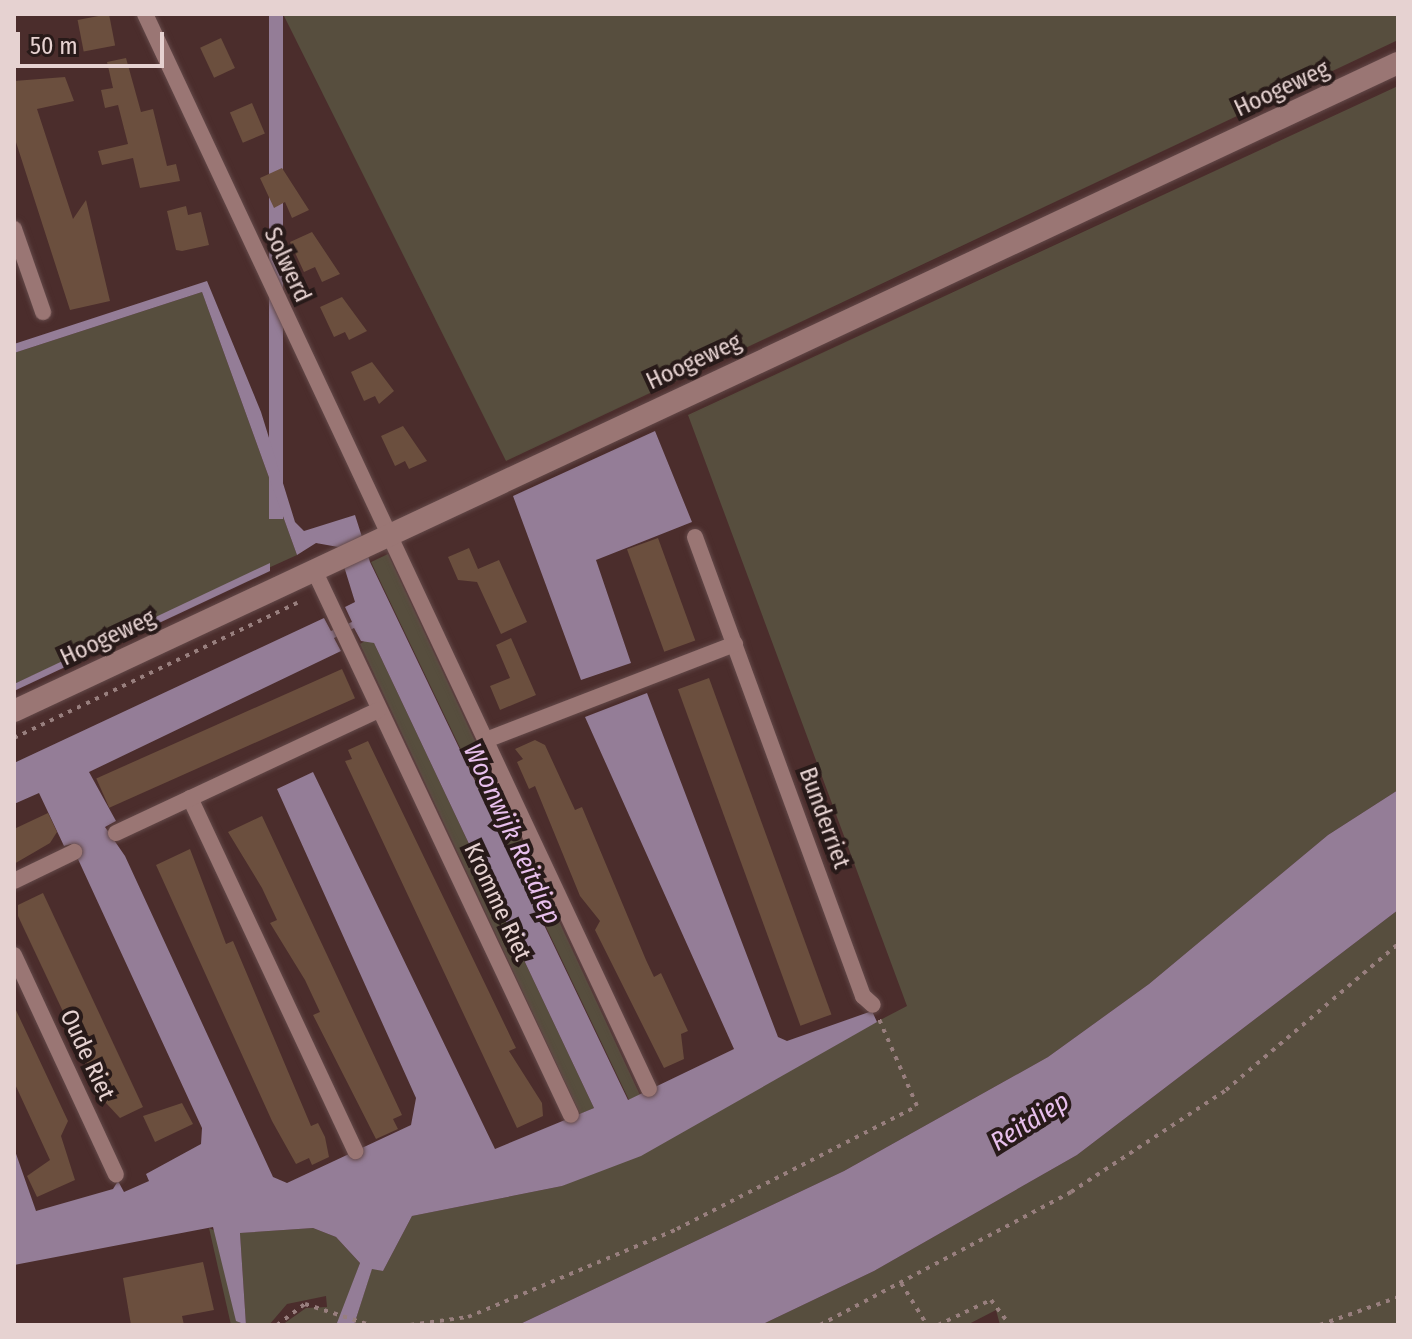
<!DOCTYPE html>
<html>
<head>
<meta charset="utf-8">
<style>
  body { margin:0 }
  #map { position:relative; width:1412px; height:1339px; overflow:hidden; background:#4b2d2c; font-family:"Fira Sans Condensed",sans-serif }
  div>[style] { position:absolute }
  .green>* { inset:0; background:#574e3e }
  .water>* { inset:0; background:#947d97; transform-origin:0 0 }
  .building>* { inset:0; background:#6b4f3e; transform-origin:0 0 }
  .path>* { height:4px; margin-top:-2px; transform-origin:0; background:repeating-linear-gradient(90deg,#987f7e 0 4px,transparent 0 10px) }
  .roads { filter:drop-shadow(0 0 2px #634949) drop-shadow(0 0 2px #634949) }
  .minor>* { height:16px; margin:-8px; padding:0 8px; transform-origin:8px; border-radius:8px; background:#9a7674 }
  .tertiary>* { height:22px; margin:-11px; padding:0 11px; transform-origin:11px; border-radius:11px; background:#9a7674 }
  span { translate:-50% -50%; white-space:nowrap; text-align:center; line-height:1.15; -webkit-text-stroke:8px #281a19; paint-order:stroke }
  .street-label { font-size:24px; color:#e6d2d1 }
  .water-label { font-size:26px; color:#e8c0ed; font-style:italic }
  .frame { position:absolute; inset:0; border:16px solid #e6d2d1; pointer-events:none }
  .scale { position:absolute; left:16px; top:32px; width:148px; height:36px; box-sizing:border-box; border:4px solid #e6d2d1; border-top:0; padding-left:10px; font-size:24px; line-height:28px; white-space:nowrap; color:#e6d2d1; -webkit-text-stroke:6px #281a19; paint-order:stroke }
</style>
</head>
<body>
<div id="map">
  <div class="green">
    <i style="clip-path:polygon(283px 14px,1398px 14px,1398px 40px,506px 461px)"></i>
    <i style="clip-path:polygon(1398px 86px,1398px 790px,1328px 835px,1149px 984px,1048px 1057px,844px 1171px,518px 1325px,354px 1325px,372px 1268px,383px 1271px,412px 1216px,562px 1186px,907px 1006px,688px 415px)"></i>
    <i style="clip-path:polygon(202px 292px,297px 555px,14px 684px,14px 353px)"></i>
    <i style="clip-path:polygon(388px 554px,640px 1095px,629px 1100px,371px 562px)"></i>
    <i style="clip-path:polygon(368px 639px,374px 643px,594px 1108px,580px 1114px,360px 644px)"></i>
    <i style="clip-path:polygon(1398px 910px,1398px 1325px,1000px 1325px,996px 1310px,967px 1325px,761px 1325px,874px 1271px,1077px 1155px)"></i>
    <i style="clip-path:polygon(209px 1228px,218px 1232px,240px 1325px,231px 1325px)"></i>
    <i style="clip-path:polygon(313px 1228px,336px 1237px,360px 1263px,338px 1325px,282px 1325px,306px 1308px,327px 1307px,326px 1296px,287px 1304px,269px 1325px,246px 1325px,240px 1233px)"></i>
  </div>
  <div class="water">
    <i style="left:269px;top:14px;width:14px;height:505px"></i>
    <i style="clip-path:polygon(evenodd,207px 281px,261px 412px,295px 522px,304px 531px,355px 515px,370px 562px,628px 1100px,734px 1049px,585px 717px,647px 693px,778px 1037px,787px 1041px,872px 1011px,877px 1022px,641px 1156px,562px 1186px,412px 1216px,383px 1271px,372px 1269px,354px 1325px,337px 1323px,360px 1263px,336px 1237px,313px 1228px,240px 1233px,246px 1325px,236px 1321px,213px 1227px,14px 1265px,14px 1148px,36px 1211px,113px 1189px,118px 1181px,124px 1192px,149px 1181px,146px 1174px,201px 1144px,202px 1128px,71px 844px,64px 846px,39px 793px,14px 804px,14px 763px,324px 618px,331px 631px,352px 622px,345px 607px,355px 602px,338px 547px,316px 543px,297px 555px,202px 292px,14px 353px,14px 344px,207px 281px,354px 628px,361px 641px,374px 643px,594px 1108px,495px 1149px,313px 772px,277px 789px,416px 1098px,411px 1125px,287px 1183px,273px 1177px,125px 856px,105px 827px,116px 821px,89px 772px,341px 651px,334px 638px,354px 628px)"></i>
    <i style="clip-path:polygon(655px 431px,692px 522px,596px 560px,631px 663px,581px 680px,513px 496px)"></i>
    <i style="clip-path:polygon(270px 563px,270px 571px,14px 691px,14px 684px)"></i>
    <i style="clip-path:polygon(1398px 790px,1398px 910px,1077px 1155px,874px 1271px,761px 1325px,518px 1325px,844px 1171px,1048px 1057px,1149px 984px,1328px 835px)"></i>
  </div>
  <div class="building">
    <i style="left:109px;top:14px;width:32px;height:32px;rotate:79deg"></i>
    <i style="left:221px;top:38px;width:33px;height:23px;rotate:65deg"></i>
    <i style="clip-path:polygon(126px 58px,141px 112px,153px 109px,167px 166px,176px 164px,180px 181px,140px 188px,133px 158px,102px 165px,98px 151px,128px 144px,118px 105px,105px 108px,101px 90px,113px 88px,107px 62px)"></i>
    <i style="clip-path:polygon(65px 77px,74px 101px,37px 109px,73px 219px,86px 200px,110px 301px,70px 310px,14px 136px,14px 81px)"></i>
    <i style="left:252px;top:103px;width:33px;height:24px;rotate:67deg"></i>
    <i style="clip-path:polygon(282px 168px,309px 210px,292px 218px,285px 202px,274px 208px,260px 178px)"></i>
    <i style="clip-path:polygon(186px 206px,188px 215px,201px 212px,209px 245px,182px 251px,176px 250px,167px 211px)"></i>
    <i style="clip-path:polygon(312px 232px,340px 274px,322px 282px,315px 267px,304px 272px,290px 242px)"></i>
    <i style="clip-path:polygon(342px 297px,367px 331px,349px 340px,345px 332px,334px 337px,320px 307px)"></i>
    <i style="clip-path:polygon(372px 362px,394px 391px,379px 404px,375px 396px,364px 401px,351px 372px)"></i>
    <i style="clip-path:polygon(403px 426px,427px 461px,409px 469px,405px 461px,395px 466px,381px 436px)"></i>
    <i style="left:658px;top:538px;width:109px;height:33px;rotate:70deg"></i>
    <i style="clip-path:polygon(469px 548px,478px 569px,499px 560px,527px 622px,501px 634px,477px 582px,458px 580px,448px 557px)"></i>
    <i style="clip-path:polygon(511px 638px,536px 695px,500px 710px,490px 686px,510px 678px,496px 645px)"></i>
    <i style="left:342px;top:669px;width:32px;height:269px;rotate:66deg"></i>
    <i style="left:709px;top:678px;width:358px;height:33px;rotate:70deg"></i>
    <i style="clip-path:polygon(535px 740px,545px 745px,575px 810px,582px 807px,646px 960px,654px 977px,661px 973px,688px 1031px,681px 1034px,684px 1059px,664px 1068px,595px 930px,600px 921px,580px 896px,535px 786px,529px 789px,517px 762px,523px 759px,515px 749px)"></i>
    <i style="clip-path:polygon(368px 741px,516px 1048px,509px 1051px,542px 1103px,543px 1116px,517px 1128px,345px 761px,352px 759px,348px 750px)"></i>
    <i style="clip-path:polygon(48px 813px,57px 832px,50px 843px,14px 864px,14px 829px)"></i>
    <i style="clip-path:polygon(262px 816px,402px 1115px,393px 1119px,398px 1129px,376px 1139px,313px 1015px,320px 1012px,305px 980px,270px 923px,277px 920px,262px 888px,228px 832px)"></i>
    <i style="clip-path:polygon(190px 849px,226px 944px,233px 941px,311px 1126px,318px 1123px,325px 1137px,329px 1157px,312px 1165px,309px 1158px,296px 1164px,272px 1121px,156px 865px)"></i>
    <i style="clip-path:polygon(43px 893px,143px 1107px,120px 1118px,106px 1103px,18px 916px,18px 905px)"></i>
    <i style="clip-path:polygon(14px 1006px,68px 1121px,61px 1136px,75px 1180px,37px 1197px,27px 1176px,50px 1160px,14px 1082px)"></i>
    <i style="clip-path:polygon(182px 1103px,193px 1124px,155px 1142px,143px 1116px)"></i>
    <i style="clip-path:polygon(203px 1262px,214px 1310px,182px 1316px,184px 1325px,131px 1325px,123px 1278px)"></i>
  </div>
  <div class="path">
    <i style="left:14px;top:738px;width:314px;rotate:-25.5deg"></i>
    <i style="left:901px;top:1283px;width:49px;rotate:58.2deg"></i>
    <i style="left:277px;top:1325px;width:35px;rotate:-37deg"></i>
    <i style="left:305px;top:1304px;width:68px;rotate:17.9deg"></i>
    <i style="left:410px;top:1325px;width:59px;rotate:-7.9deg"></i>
    <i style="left:468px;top:1317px;width:227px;rotate:-22.8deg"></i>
    <i style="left:677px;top:1229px;width:270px;rotate:-27.1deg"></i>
    <i style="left:917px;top:1106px;width:95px;rotate:-113.6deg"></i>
    <i style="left:820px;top:1325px;width:284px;rotate:-27.9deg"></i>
    <i style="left:1071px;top:1192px;width:186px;rotate:-33.3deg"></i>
    <i style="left:1226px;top:1090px;width:226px;rotate:-40.3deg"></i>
    <i style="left:938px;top:1325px;width:59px;rotate:-25.3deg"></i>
    <i style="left:991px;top:1300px;width:31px;rotate:53deg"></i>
    <i style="left:1320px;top:1325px;width:83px;rotate:-19.7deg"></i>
  </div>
  <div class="roads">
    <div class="minor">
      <i style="left:145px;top:14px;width:1187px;rotate:64.88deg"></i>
      <i style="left:14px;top:229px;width:88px;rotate:70.7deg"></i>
      <i style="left:695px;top:537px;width:489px;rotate:69.9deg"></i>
      <i style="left:863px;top:996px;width:13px;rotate:42deg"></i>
      <i style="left:315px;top:572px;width:600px;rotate:64.76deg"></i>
      <i style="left:486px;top:740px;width:267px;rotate:-21.1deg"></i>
      <i style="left:190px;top:798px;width:390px;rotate:64.9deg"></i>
      <i style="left:116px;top:833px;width:290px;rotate:-25.1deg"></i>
      <i style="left:14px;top:881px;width:67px;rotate:-25.8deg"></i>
      <i style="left:14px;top:955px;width:242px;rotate:65.1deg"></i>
    </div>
    <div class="tertiary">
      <i style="left:14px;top:711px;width:1528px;rotate:-25.09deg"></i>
    </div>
  </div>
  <div class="street-label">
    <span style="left:1282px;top:89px;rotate:-25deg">Hoogeweg</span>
    <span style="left:287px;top:265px;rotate:65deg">Solwerd</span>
    <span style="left:694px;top:362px;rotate:-25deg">Hoogeweg</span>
    <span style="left:108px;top:638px;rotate:-25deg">Hoogeweg</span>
    <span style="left:824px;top:818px;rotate:70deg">Bunderriet</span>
    <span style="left:497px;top:902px;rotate:65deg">Kromme Riet</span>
    <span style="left:87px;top:1055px;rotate:65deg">Oude Riet</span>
  </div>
  <div class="water-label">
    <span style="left:512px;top:834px;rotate:65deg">Woonwijk Reitdiep</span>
    <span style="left:1030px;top:1122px;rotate:-32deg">Reitdiep</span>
  </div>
  <div class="frame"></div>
  <div class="scale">50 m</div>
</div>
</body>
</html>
